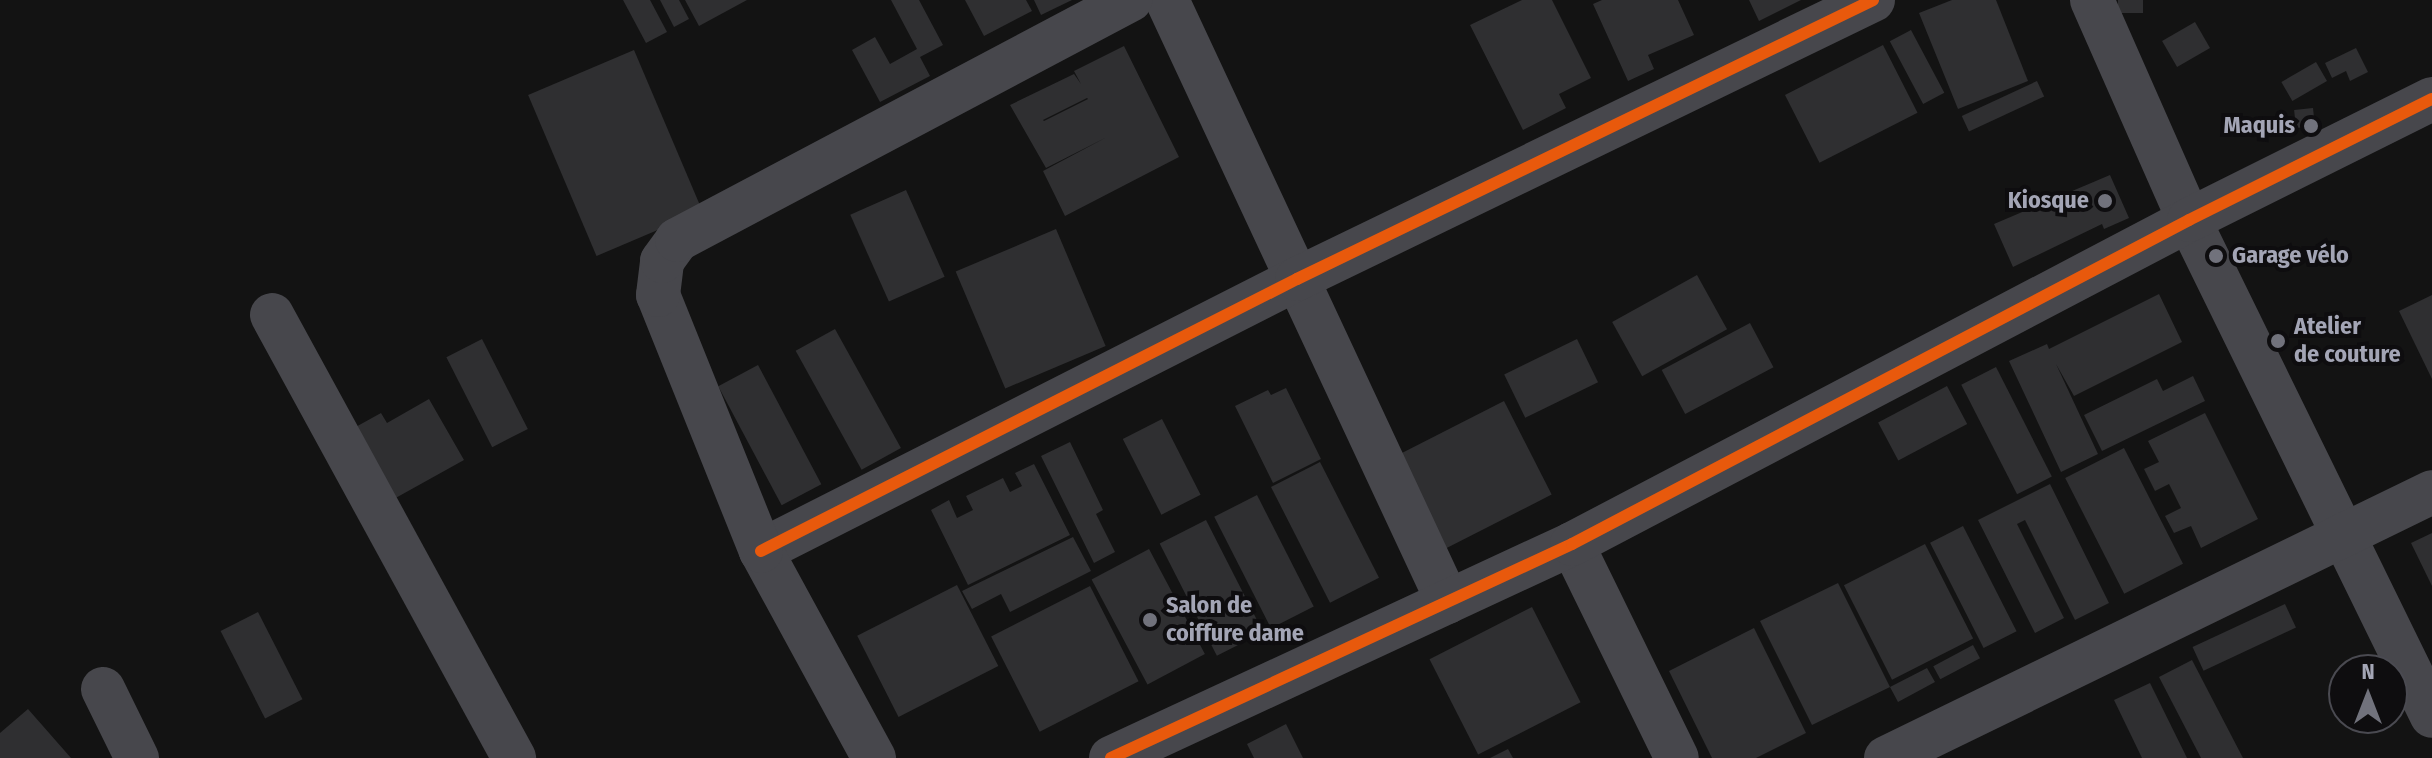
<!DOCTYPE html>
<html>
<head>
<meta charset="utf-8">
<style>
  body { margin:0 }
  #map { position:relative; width:2432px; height:758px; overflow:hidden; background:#131313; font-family:"Fira Sans Condensed",sans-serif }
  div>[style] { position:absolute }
  .building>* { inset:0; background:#2f2f31; transform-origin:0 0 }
  .minor>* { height:44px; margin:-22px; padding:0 22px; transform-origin:22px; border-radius:22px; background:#47474c }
  .cycleway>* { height:12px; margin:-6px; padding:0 6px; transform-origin:6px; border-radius:6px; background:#e8590c }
  .dots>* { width:22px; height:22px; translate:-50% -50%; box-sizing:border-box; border:4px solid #0e0d0f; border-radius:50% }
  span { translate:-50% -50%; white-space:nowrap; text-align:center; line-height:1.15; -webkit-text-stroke:8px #0e0d0f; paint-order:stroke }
  .poi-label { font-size:24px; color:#a3a5b5; font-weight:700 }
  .right { translate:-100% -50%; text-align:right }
  .left { translate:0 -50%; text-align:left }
  .north { position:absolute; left:2328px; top:654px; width:80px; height:80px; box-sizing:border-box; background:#0e0d0f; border:2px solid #4a4a51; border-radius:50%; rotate:0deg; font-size:22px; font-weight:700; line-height:32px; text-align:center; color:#a3a5b5 }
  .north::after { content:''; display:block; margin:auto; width:28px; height:36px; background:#71727c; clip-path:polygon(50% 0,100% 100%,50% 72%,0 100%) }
</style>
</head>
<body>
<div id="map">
  <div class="building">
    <i style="clip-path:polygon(623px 0,650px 0,667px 32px,646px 43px)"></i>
    <i style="clip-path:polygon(660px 0,679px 0,689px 19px,674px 27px)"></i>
    <i style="clip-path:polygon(685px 0,747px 0,699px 26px)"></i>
    <i style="clip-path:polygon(891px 0,919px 0,943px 45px,920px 57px,930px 76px,880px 102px,852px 50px,875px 37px,890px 64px,917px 49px)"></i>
    <i style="clip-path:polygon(965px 0,1026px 0,1032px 11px,984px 36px)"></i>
    <i style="clip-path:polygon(1034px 0,1072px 0,1041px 15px)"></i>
    <i style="clip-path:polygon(1522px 0,1552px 0,1591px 78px,1559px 94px,1566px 108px,1523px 130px,1470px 25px)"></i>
    <i style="clip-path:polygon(1602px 0,1678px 0,1694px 35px,1648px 55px,1654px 69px,1628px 81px,1593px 4px)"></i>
    <i style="clip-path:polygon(1749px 0,1801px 0,1759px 21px)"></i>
    <i style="clip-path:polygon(1952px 0,1996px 0,2028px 81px,1958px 109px,1919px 13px)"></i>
    <i style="left:2118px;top:0;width:25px;height:13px"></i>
    <i style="left:2195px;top:22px;width:30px;height:38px;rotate:60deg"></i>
    <i style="left:1911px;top:30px;width:71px;height:24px;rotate:62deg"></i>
    <i style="left:1883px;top:45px;width:76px;height:110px;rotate:63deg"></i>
    <i style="clip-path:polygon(evenodd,1124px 46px,1179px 157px,1065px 216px,1043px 171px,1107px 137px,1046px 168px,1010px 105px,1074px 74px,1081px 84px,1074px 71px,1124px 46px,1087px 98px,1088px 99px,1044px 121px,1043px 120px,1087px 98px)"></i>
    <i style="clip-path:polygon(2356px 48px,2368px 72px,2350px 81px,2346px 71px,2332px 78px,2325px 63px)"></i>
    <i style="left:634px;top:50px;width:175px;height:115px;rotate:67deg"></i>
    <i style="left:2316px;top:62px;width:22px;height:40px;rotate:60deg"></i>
    <i style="left:2037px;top:81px;width:17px;height:83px;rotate:65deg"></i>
    <i style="left:2313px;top:108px;width:18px;height:19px;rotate:84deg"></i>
    <i style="clip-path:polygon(2110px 175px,2129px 218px,2104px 229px,2102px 224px,2013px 267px,1994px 224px)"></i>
    <i style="left:906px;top:190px;width:95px;height:61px;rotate:66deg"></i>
    <i style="left:1056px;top:229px;width:127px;height:109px;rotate:67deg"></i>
    <i style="left:1697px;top:275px;width:62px;height:97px;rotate:61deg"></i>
    <i style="clip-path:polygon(2159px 294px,2182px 342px,2074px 396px,2056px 364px,2098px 454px,2061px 472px,2009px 361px,2047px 344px,2049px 349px)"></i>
    <i style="clip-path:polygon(2432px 295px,2432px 379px,2399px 311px)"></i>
    <i style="left:1750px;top:323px;width:50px;height:100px;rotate:62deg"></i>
    <i style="left:835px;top:329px;width:136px;height:45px;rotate:61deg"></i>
    <i style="left:482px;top:339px;width:101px;height:40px;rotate:63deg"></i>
    <i style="left:1577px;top:339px;width:48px;height:81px;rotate:64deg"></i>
    <i style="left:758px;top:365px;width:135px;height:45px;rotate:62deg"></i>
    <i style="left:1996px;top:367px;width:123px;height:39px;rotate:63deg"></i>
    <i style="clip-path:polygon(2193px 376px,2205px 401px,2102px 451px,2084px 415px,2157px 379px,2163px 391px)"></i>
    <i style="left:1947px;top:386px;width:43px;height:78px;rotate:62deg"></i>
    <i style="clip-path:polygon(1286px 388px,1321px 459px,1273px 483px,1235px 406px,1268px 390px,1271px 395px)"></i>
    <i style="clip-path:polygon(429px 399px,464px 460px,383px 505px,343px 434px,381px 413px,387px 423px)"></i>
    <i style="left:1504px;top:401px;width:105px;height:125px;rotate:63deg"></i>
    <i style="clip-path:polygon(2205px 413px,2258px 519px,2201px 548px,2191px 526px,2174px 533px,2165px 516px,2181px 508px,2169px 484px,2155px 491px,2144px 469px,2159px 462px,2148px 441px)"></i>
    <i style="left:1162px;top:419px;width:85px;height:44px;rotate:63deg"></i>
    <i style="clip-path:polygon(1070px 442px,1103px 510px,1096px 514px,1115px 552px,1094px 563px,1041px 456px)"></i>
    <i style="left:2124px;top:448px;width:130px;height:66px;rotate:63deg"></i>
    <i style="left:1320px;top:462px;width:130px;height:55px;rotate:63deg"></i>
    <i style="clip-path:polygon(1034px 464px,1070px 535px,968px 585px,931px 510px,949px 500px,957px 518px,973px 510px,966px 496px,1003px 478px,1010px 492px,1022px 486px,1015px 473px)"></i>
    <i style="clip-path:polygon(2050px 484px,2109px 603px,2075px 620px,2025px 520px,2017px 524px,2064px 618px,2035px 633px,1978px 520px)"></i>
    <i style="left:1257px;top:495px;width:125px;height:48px;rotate:63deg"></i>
    <i style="left:1206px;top:520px;width:126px;height:52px;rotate:63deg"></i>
    <i style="left:1963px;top:526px;width:118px;height:37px;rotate:63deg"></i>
    <i style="clip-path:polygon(2432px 533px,2432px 586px,2411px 543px)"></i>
    <i style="clip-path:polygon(1073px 537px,1091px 571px,1010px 612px,1001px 594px,972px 609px,962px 591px)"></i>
    <i style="left:1925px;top:544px;width:106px;height:91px;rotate:63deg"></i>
    <i style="left:1149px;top:549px;width:119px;height:65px;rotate:62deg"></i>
    <i style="clip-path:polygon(1838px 583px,1890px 687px,1927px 668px,1935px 682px,1898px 702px,1890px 687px,1812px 725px,1760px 621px)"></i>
    <i style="left:957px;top:585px;width:91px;height:112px;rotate:63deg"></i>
    <i style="left:1090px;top:586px;width:107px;height:111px;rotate:63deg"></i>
    <i style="left:2285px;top:604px;width:26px;height:102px;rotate:65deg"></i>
    <i style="left:1532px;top:607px;width:107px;height:115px;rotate:63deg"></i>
    <i style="left:258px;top:612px;width:98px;height:42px;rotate:63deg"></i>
    <i style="clip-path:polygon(1754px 628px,1806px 733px,1756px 758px,1712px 758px,1669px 671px)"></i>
    <i style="left:1973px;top:645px;width:15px;height:45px;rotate:62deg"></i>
    <i style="clip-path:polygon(2192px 660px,2243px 758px,2201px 758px,2159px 677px)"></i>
    <i style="clip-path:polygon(2150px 683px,2187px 758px,2142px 758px,2114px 700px)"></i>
    <i style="clip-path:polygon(28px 709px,71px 758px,0 758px,0 733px)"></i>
    <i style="clip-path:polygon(1286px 724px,1303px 758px,1254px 758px,1247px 744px)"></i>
    <i style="clip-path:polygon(1508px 749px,1513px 758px,1490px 758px)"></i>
  </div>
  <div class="minor">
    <i style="left:1167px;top:0;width:664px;rotate:64.98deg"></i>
    <i style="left:2092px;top:0;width:240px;rotate:66.2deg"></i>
    <i style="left:2189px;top:220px;width:552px;rotate:63.9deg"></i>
    <i style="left:272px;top:315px;width:505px;rotate:61.35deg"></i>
    <i style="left:1572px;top:544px;width:238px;rotate:63.9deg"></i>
    <i style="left:761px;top:551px;width:601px;rotate:-26.91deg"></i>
    <i style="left:1297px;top:279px;width:640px;rotate:-25.84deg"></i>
    <i style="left:103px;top:689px;width:77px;rotate:63.8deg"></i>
    <i style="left:874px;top:758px;width:236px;rotate:-118.6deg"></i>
    <i style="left:761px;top:551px;width:276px;rotate:-111.9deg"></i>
    <i style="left:658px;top:295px;width:34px;rotate:-83deg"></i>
    <i style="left:662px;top:261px;width:26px;rotate:-54deg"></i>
    <i style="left:677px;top:240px;width:513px;rotate:-27.91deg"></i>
    <i style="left:1111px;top:758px;width:508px;rotate:-24.9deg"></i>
    <i style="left:1572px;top:544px;width:697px;rotate:-27.7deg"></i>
    <i style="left:2189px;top:220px;width:271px;rotate:-26.5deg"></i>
    <i style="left:1886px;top:758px;width:607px;rotate:-25.97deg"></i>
  </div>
  <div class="cycleway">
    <i style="left:761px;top:551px;width:601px;rotate:-26.91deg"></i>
    <i style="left:1297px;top:279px;width:640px;rotate:-25.84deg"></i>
    <i style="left:1111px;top:758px;width:508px;rotate:-24.9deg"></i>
    <i style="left:1572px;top:544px;width:697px;rotate:-27.7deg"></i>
    <i style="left:2189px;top:220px;width:271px;rotate:-26.5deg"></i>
  </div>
  <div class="dots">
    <i style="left:2311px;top:126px;background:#71727c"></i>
    <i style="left:2105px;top:201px;background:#71727c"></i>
    <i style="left:2216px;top:256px;background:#71727c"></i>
    <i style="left:2278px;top:341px;background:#71727c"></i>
    <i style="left:1150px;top:620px;background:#71727c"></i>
  </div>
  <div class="poi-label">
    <span class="right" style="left:2295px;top:126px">Maquis</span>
    <span class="right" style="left:2089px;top:201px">Kiosque</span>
    <span class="left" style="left:2232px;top:256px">Garage vélo</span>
    <span class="left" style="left:2294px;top:341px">Atelier<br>de couture</span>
    <span class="left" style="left:1166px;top:620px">Salon de<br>coiffure dame</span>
  </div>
  <div class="north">N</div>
</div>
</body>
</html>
